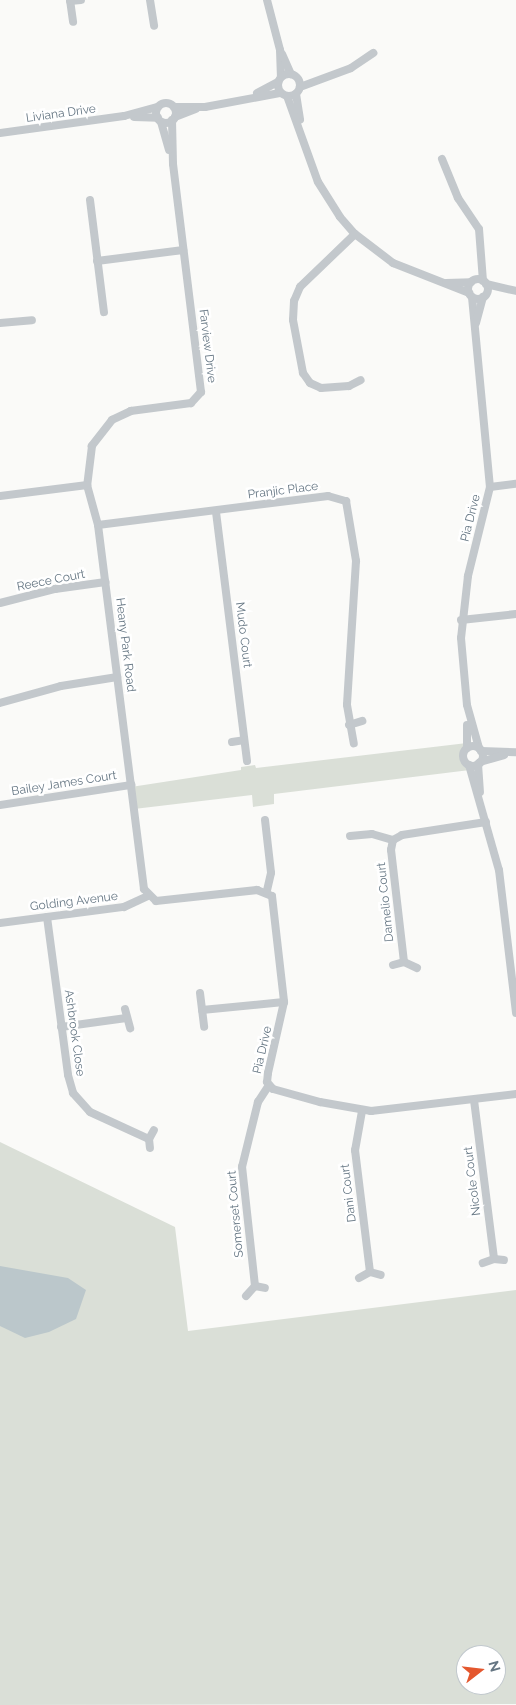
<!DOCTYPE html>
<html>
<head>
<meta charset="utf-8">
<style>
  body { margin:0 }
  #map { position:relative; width:516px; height:1705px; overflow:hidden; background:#fafaf8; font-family:Raleway,sans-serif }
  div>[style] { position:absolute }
  .green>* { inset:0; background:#dadfd7 }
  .water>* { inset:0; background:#bbc7cb }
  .street>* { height:8px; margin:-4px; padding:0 4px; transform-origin:4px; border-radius:4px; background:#c3c8cc }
  .street>.ring { margin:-4px; padding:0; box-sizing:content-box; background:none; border:8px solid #c3c8cc; border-radius:50% }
  span { translate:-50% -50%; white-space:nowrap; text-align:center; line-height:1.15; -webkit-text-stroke:5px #fff; paint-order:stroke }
  .street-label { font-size:12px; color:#657683 }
  .north { position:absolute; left:456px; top:1645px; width:50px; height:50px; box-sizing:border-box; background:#fff; border:1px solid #c1c8cd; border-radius:50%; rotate:74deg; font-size:14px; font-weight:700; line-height:20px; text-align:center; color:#657683 }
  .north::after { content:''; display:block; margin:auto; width:18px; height:22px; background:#e4572e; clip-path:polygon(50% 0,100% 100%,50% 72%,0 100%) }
</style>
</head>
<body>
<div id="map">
  <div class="green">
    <i style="clip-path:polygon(467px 743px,463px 757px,470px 770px,274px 794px,274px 804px,253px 807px,252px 795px,134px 809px,131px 787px,241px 770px,241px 767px,255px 765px,256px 768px)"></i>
    <i style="clip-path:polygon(evenodd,0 1142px,175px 1227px,188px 1331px,516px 1290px,516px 1704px,0 1705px,0 1142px,466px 1655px,496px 1655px,496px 1685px,466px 1685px,466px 1655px)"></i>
  </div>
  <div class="water">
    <i style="clip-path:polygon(0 1266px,68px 1278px,86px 1290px,76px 1319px,49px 1332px,25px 1338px,0 1326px)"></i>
  </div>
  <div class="street">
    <i style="left:70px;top:0;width:22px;rotate:82deg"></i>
    <i style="left:150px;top:0;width:26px;rotate:81deg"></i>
    <i style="left:267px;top:0;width:52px;rotate:75.4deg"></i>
    <i style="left:280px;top:50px;width:27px;rotate:88deg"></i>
    <i style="left:70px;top:1px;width:11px;rotate:-5deg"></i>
    <i style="left:282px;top:54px;width:22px;rotate:66deg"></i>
    <i class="ring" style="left:278px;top:74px;width:14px;height:14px"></i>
    <i style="left:300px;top:87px;width:54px;rotate:-20.4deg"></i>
    <i style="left:351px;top:68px;width:27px;rotate:-34deg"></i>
    <i style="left:257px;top:93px;width:24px;rotate:-28deg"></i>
    <i style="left:296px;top:94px;width:26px;rotate:81deg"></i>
    <i style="left:287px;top:96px;width:91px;rotate:70.2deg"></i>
    <i style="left:318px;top:182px;width:41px;rotate:57.8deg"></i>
    <i style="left:340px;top:217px;width:23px;rotate:49deg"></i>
    <i style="left:355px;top:234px;width:48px;rotate:37.3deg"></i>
    <i style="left:393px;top:263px;width:82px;rotate:21.5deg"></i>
    <i class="ring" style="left:156px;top:103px;width:12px;height:12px"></i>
    <i style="left:174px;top:107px;width:31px"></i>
    <i style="left:205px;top:107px;width:76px;rotate:-10.6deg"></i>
    <i style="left:134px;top:117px;width:24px;rotate:2deg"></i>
    <i style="left:175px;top:117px;width:22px;rotate:-21deg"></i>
    <i style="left:172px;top:120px;width:44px;rotate:88.7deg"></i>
    <i style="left:173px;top:164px;width:230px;rotate:83deg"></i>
    <i style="left:201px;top:392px;width:15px;rotate:132deg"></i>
    <i style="left:191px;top:403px;width:61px;rotate:172.4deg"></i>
    <i style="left:131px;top:411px;width:21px;rotate:155deg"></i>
    <i style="left:112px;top:420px;width:33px;rotate:128deg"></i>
    <i style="left:92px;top:446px;width:39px;rotate:97deg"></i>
    <i style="left:87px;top:485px;width:41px;rotate:74.6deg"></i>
    <i style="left:98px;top:525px;width:367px;rotate:82.8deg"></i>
    <i style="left:144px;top:889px;width:17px;rotate:45deg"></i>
    <i style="left:156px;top:901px;width:102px;rotate:-6.2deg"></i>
    <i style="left:257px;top:890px;width:16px;rotate:22deg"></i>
    <i style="left:272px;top:896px;width:107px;rotate:83.5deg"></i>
    <i style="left:284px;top:1002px;width:73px;rotate:102.7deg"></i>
    <i style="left:268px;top:1073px;width:9px;rotate:96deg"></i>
    <i style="left:267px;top:1082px;width:9px;rotate:49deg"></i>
    <i style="left:273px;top:1089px;width:49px;rotate:15.5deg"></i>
    <i style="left:320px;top:1102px;width:52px;rotate:10deg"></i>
    <i style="left:371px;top:1111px;width:146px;rotate:-6.7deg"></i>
    <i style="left:161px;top:122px;width:29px;rotate:74deg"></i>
    <i style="left:0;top:133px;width:125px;rotate:-7.8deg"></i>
    <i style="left:124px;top:116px;width:35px;rotate:-15deg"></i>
    <i style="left:442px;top:159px;width:42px;rotate:67.7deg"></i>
    <i style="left:458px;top:198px;width:37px;rotate:56deg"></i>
    <i style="left:479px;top:229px;width:52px;rotate:85.6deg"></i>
    <i style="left:90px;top:200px;width:113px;rotate:82.9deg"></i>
    <i style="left:355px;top:234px;width:76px;rotate:136.1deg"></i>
    <i style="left:300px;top:287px;width:15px;rotate:113deg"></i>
    <i style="left:294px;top:301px;width:19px;rotate:93deg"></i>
    <i style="left:293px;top:320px;width:54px;rotate:79.3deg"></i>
    <i style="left:303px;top:373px;width:12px;rotate:55deg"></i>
    <i style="left:310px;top:383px;width:12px;rotate:24deg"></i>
    <i style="left:321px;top:388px;width:28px;rotate:-4deg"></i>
    <i style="left:349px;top:386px;width:13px;rotate:-27deg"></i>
    <i style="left:97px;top:261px;width:87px;rotate:-7.3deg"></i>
    <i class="ring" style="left:468px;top:279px;width:12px;height:12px"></i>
    <i style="left:446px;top:283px;width:25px;rotate:-2deg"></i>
    <i style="left:486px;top:284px;width:31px;rotate:13deg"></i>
    <i style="left:472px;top:297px;width:191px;rotate:84.6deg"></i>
    <i style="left:490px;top:487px;width:92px;rotate:103.9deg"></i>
    <i style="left:468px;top:576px;width:62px;rotate:96.4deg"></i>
    <i style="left:461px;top:638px;width:67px;rotate:84.9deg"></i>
    <i style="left:467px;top:705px;width:45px;rotate:74.4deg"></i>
    <i style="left:0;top:323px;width:32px;rotate:-5deg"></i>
    <i style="left:476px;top:323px;width:27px;rotate:-75deg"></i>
    <i style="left:490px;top:487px;width:26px;rotate:-7deg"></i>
    <i style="left:0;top:496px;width:88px;rotate:-7.2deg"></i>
    <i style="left:216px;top:512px;width:251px;rotate:82.9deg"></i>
    <i style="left:98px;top:525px;width:232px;rotate:-7.2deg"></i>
    <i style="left:328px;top:496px;width:19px;rotate:16deg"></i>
    <i style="left:346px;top:501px;width:61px;rotate:80.5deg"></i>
    <i style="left:356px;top:561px;width:144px;rotate:93.6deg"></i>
    <i style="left:347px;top:705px;width:39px;rotate:80deg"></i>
    <i style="left:0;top:603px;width:57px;rotate:-14.3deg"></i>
    <i style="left:55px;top:589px;width:51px;rotate:-7.8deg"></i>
    <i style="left:461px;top:620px;width:55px;rotate:-6.2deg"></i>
    <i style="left:0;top:703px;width:63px;rotate:-15.6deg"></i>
    <i style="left:61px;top:686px;width:57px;rotate:-9.1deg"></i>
    <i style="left:349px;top:725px;width:14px;rotate:-17deg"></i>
    <i style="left:232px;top:742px;width:12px;rotate:-9deg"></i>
    <i class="ring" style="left:463px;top:746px;width:12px;height:12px"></i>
    <i style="left:467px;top:748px;width:23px;rotate:-90deg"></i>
    <i style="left:481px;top:751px;width:35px;rotate:2deg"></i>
    <i style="left:480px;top:762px;width:25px;rotate:-16deg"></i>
    <i style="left:478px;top:764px;width:28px;rotate:86deg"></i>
    <i style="left:469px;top:765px;width:109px;rotate:74.1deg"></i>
    <i style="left:499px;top:870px;width:144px;rotate:83.2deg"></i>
    <i style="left:0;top:805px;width:133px;rotate:-8.7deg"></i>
    <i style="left:265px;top:820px;width:53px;rotate:83.5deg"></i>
    <i style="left:271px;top:873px;width:18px;rotate:103deg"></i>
    <i style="left:350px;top:836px;width:22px;rotate:-5deg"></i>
    <i style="left:372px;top:834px;width:22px;rotate:16deg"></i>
    <i style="left:47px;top:917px;width:159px;rotate:82.4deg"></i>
    <i style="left:68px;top:1075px;width:19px;rotate:74deg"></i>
    <i style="left:73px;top:1093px;width:25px;rotate:48deg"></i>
    <i style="left:90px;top:1112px;width:65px;rotate:24.6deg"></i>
    <i style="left:149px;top:1139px;width:9px;rotate:84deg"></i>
    <i style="left:0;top:923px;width:125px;rotate:-7.4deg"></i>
    <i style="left:124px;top:907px;width:26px;rotate:-25deg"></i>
    <i style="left:393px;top:965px;width:11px;rotate:-15deg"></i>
    <i style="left:417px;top:968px;width:14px;rotate:-155deg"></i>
    <i style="left:404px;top:962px;width:113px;rotate:-96.6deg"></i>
    <i style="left:391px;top:850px;width:10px;rotate:-79deg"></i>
    <i style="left:393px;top:840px;width:10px;rotate:-29deg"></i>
    <i style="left:402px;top:835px;width:85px;rotate:-8.8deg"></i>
    <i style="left:200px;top:993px;width:34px;rotate:83deg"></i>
    <i style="left:125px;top:1009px;width:20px;rotate:75deg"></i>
    <i style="left:202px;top:1010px;width:82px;rotate:-5.6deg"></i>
    <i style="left:61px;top:1027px;width:66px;rotate:-7.9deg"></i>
    <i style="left:474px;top:1100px;width:160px;rotate:82.8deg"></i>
    <i style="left:494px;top:1259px;width:12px;rotate:160deg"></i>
    <i style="left:362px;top:1111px;width:40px;rotate:100deg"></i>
    <i style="left:355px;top:1150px;width:123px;rotate:83deg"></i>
    <i style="left:370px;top:1272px;width:11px;rotate:15deg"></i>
    <i style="left:149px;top:1139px;width:10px;rotate:-61deg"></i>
    <i style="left:494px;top:1259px;width:10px;rotate:6deg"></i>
    <i style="left:359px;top:1278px;width:13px;rotate:-29deg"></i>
    <i style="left:255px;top:1286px;width:10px;rotate:11deg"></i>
    <i style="left:246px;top:1296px;width:13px;rotate:-48deg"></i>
    <i style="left:255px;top:1286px;width:120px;rotate:-96.2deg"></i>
    <i style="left:242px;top:1167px;width:67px;rotate:-76.2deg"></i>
    <i style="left:258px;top:1102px;width:20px;rotate:-57deg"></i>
  </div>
  <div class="street-label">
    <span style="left:61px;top:114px;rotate:-8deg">Liviana Drive</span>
    <span style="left:207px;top:346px;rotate:83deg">Farview Drive</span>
    <span style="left:283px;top:491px;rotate:-7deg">Pranjic Place</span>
    <span style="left:471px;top:518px;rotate:-76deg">Pia Drive</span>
    <span style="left:51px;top:581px;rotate:-11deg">Reece Court</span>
    <span style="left:243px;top:635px;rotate:83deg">Mudo Court</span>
    <span style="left:125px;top:645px;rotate:83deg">Heany Park Road</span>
    <span style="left:64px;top:784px;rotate:-9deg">Bailey James Court</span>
    <span style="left:74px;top:902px;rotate:-7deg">Golding Avenue</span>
    <span style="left:386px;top:902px;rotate:-96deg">Damelio Court</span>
    <span style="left:74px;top:1033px;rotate:82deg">Ashbrook Close</span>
    <span style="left:263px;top:1050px;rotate:-77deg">Pia Drive</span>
    <span style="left:473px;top:1181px;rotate:-97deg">Nicole Court</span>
    <span style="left:349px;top:1193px;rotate:-97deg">Dani Court</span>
    <span style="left:236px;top:1214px;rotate:-95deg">Somerset Court</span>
  </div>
  <div class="north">N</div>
</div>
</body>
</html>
